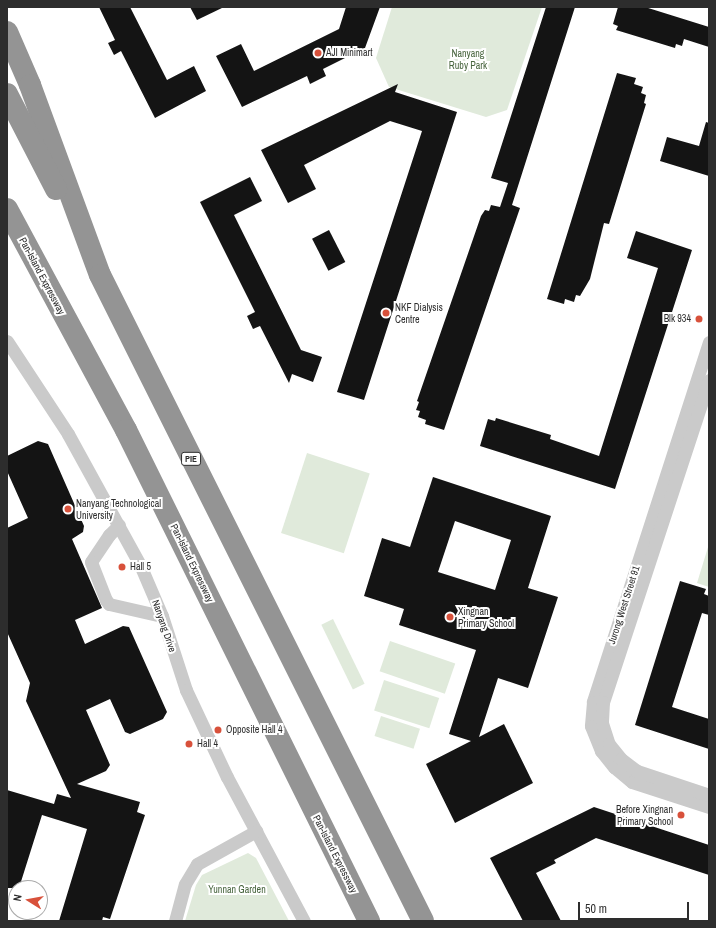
<!DOCTYPE html>
<html>
<head>
<meta charset="utf-8">
<style>
  body { margin:0 }
  #map { position:relative; width:716px; height:928px; overflow:hidden; background:#fff; font-family:"Archivo Narrow",sans-serif }
  div>[style] { position:absolute }
  .green>* { inset:0; background:#e0eadb; transform-origin:0 0 }
  .building>* { inset:0; background:#141414; transform-origin:0 0 }
  .minor>* { height:13px; margin:-6.5px; padding:0 6.5px; transform-origin:6.5px; border-radius:6.5px; background:#cacaca }
  .motorway>* { height:22px; margin:-11px; padding:0 11px; transform-origin:11px; border-radius:11px; background:#949494 }
  .dots>* { width:11px; height:11px; translate:-50% -50%; box-sizing:border-box; border:2px solid #fff; border-radius:50% }
  span { translate:-50% -50%; white-space:nowrap; text-align:center; line-height:1.15; -webkit-text-stroke:4px #fff; paint-order:stroke }
  .shield-label span { padding:1px 3px; background:#fff; border:1px solid; border-radius:3px; -webkit-text-stroke-width:0 }
  .shield-label { font-size:9px; color:#2d2d2d; font-weight:700 }
  .poi-label { font-size:10px; color:#2d2d2d }
  .left { translate:0 -50%; text-align:left }
  .right { translate:-100% -50%; text-align:right }
  .park-label { font-size:10px; color:#48653e }
  .street-label { font-size:10px; color:#2d2d2d }
  .frame { position:absolute; inset:0; border:8px solid #2d2d2d; pointer-events:none }
  .north { position:absolute; left:8px; top:880px; width:40px; height:40px; box-sizing:border-box; background:#fff; border:1px solid #ababab; border-radius:50%; rotate:281deg; font-size:11px; font-weight:700; line-height:16px; text-align:center; color:#2d2d2d }
  .north::after { content:''; display:block; margin:auto; width:14px; height:18px; background:#d8513b; clip-path:polygon(50% 0,100% 100%,50% 72%,0 100%) }
  .scale { position:absolute; left:578px; top:902px; width:111px; height:18px; box-sizing:border-box; border:2px solid #2d2d2d; border-top:0; padding-left:5px; font-size:12px; line-height:14px; white-space:nowrap; color:#2d2d2d; -webkit-text-stroke:3px #fff; paint-order:stroke }
</style>
</head>
<body>
<div id="map">
  <div class="green">
    <i style="clip-path:polygon(392px 7px,542px 7px,507px 110px,486px 117px,389px 87px,376px 58px)"></i>
    <i style="left:307px;top:453px;width:66px;height:84px;rotate:18deg"></i>
    <i style="clip-path:polygon(709px 544px,709px 587px,697px 583px)"></i>
    <i style="left:333px;top:619px;width:72px;height:13px;rotate:64deg"></i>
    <i style="left:390px;top:641px;width:69px;height:32px;rotate:19deg"></i>
    <i style="left:384px;top:680px;width:58px;height:32px;rotate:18deg"></i>
    <i style="left:381px;top:716px;width:41px;height:21px;rotate:18deg"></i>
    <i style="clip-path:polygon(248px 853px,256px 858px,289px 921px,185px 921px,196px 885px,202px 875px)"></i>
  </div>
  <div class="building">
    <i style="clip-path:polygon(99px 7px,130px 7px,167px 80px,194px 66px,206px 91px,155px 118px,121px 51px,114px 55px,108px 43px,115px 40px)"></i>
    <i style="clip-path:polygon(190px 7px,224px 7px,197px 20px)"></i>
    <i style="clip-path:polygon(346px 7px,380px 7px,365px 48px,323px 69px,326px 76px,310px 84px,307px 76px,242px 107px,216px 56px,241px 44px,254px 71px,339px 29px)"></i>
    <i style="clip-path:polygon(546px 7px,575px 7px,512px 205px,520px 208px,444px 430px,425px 424px,426px 420px,418px 417px,420px 411px,416px 410px,419px 402px,417px 401px,481px 216px,485px 210px,489px 211px,491px 205px,500px 207px,508px 183px,491px 178px)"></i>
    <i style="clip-path:polygon(618px 7px,645px 7px,709px 27px,709px 47px,684px 39px,682px 46px,676px 44px,675px 48px,616px 30px,618px 26px,613px 24px)"></i>
    <i style="clip-path:polygon(617px 73px,636px 78px,634px 84px,643px 87px,641px 93px,646px 95px,644px 103px,646px 104px,609px 224px,604px 223px,590px 279px,580px 296px,576px 295px,574px 302px,565px 299px,564px 304px,547px 299px)"></i>
    <i style="clip-path:polygon(398px 84px,395px 92px,457px 112px,364px 400px,337px 392px,422px 131px,390px 121px,304px 165px,316px 189px,288px 203px,261px 150px)"></i>
    <i style="clip-path:polygon(706px 122px,709px 123px,709px 176px,660px 161px,667px 137px,699px 146px)"></i>
    <i style="clip-path:polygon(250px 177px,262px 201px,234px 215px,301px 350px,322px 357px,313px 382px,292px 374px,289px 383px,260px 326px,253px 329px,247px 316px,255px 312px,200px 202px)"></i>
    <i style="left:329px;top:230px;width:36px;height:19px;rotate:63deg"></i>
    <i style="clip-path:polygon(636px 231px,692px 250px,615px 489px,480px 446px,488px 419px,495px 421px,496px 418px,551px 435px,550px 439px,599px 456px,658px 268px,627px 258px)"></i>
    <i style="clip-path:polygon(38px 441px,48px 444px,84px 526px,83px 532px,72px 539px,102px 608px,75px 620px,85px 644px,123px 626px,129px 627px,167px 712px,163px 719px,130px 734px,125px 732px,110px 699px,86px 710px,110px 765px,106px 771px,77px 784px,140px 802px,137px 812px,145px 815px,110px 919px,103px 917px,102px 921px,59px 921px,87px 829px,42px 815px,19px 888px,7px 888px,7px 790px,54px 804px,57px 794px,71px 798px,26px 701px,30px 683px,7px 632px,7px 528px,28px 518px,7px 471px,7px 456px)"></i>
    <i style="clip-path:polygon(evenodd,433px 477px,551px 516px,528px 588px,558px 597px,528px 688px,498px 678px,479px 737px,504px 724px,533px 783px,455px 823px,426px 764px,471px 741px,449px 734px,476px 650px,399px 625px,404px 609px,364px 596px,382px 538px,410px 547px,433px 477px,455px 521px,511px 540px,495px 590px,438px 572px,455px 521px)"></i>
    <i style="clip-path:polygon(680px 581px,706px 589px,704px 594px,709px 596px,709px 615px,702px 613px,672px 707px,709px 719px,709px 749px,635px 725px)"></i>
    <i style="clip-path:polygon(594px 807px,709px 845px,709px 875px,596px 838px,554px 860px,556px 863px,536px 873px,561px 921px,523px 921px,490px 858px)"></i>
  </div>
  <div class="minor">
    <i style="left:7px;top:341px;width:111px;rotate:56.7deg"></i>
    <i style="left:68px;top:434px;width:152px;rotate:61.2deg"></i>
    <i style="left:141px;top:567px;width:53px;rotate:66.8deg"></i>
    <i style="left:162px;top:616px;width:78px;rotate:72deg"></i>
    <i style="left:186px;top:690px;width:96px;rotate:64.8deg"></i>
    <i style="left:227px;top:777px;width:163px;rotate:61.9deg"></i>
    <i style="left:709px;top:342px;width:378px;rotate:107.9deg"></i>
    <i style="left:593px;top:702px;width:24px;rotate:95deg"></i>
    <i style="left:591px;top:726px;width:27px;rotate:68deg"></i>
    <i style="left:601px;top:751px;width:21px;rotate:51deg"></i>
    <i style="left:614px;top:767px;width:23px;rotate:40deg"></i>
    <i style="left:632px;top:782px;width:81px;rotate:18deg"></i>
    <i style="left:709px;top:380px;width:339px;rotate:108.2deg"></i>
    <i style="left:603px;top:702px;width:21px;rotate:93deg"></i>
    <i style="left:602px;top:723px;width:22px;rotate:72deg"></i>
    <i style="left:609px;top:744px;width:19px;rotate:51deg"></i>
    <i style="left:621px;top:759px;width:20px;rotate:37deg"></i>
    <i style="left:637px;top:771px;width:76px;rotate:18.4deg"></i>
    <i style="left:119px;top:525px;width:14px;rotate:135deg"></i>
    <i style="left:109px;top:535px;width:32px;rotate:124deg"></i>
    <i style="left:91px;top:562px;width:41px;rotate:68.5deg"></i>
    <i style="left:106px;top:600px;width:5px;rotate:53deg"></i>
    <i style="left:109px;top:604px;width:54px;rotate:12.8deg"></i>
    <i style="left:175px;top:921px;width:38px;rotate:-75deg"></i>
    <i style="left:185px;top:884px;width:23px;rotate:-59deg"></i>
    <i style="left:197px;top:864px;width:68px;rotate:-29.2deg"></i>
  </div>
  <div class="motorway">
    <i style="left:7px;top:32px;width:58px;rotate:66.5deg"></i>
    <i style="left:30px;top:85px;width:202px;rotate:69.8deg"></i>
    <i style="left:100px;top:275px;width:722px;rotate:63.43deg"></i>
    <i style="left:7px;top:94px;width:107px;rotate:62.7deg"></i>
    <i style="left:7px;top:209px;width:251px;rotate:61.7deg"></i>
    <i style="left:126px;top:430px;width:548px;rotate:63.67deg"></i>
  </div>
  <div class="dots">
    <i style="left:318px;top:53px;background:#d8513b"></i>
    <i style="left:386px;top:313px;background:#d8513b"></i>
    <i style="left:699px;top:319px;background:#d8513b"></i>
    <i style="left:68px;top:509px;background:#d8513b"></i>
    <i style="left:122px;top:567px;background:#d8513b"></i>
    <i style="left:450px;top:617px;background:#d8513b"></i>
    <i style="left:218px;top:730px;background:#d8513b"></i>
    <i style="left:189px;top:744px;background:#d8513b"></i>
    <i style="left:681px;top:815px;background:#d8513b"></i>
  </div>
  <div class="shield-label">
    <span style="left:191px;top:459px">PIE</span>
  </div>
  <div class="poi-label">
    <span class="left" style="left:326px;top:53px">AJI Minimart</span>
    <span class="left" style="left:395px;top:313px">NKF Dialysis<br>Centre</span>
    <span class="right" style="left:691px;top:319px">Blk 934</span>
    <span class="left" style="left:76px;top:509px">Nanyang Technological<br>University</span>
    <span class="left" style="left:130px;top:567px">Hall 5</span>
    <span class="left" style="left:458px;top:617px">Xingnan<br>Primary School</span>
    <span class="left" style="left:226px;top:730px">Opposite Hall 4</span>
    <span class="left" style="left:197px;top:744px">Hall 4</span>
    <span class="right" style="left:673px;top:815px">Before Xingnan<br>Primary School</span>
  </div>
  <div class="park-label">
    <span style="left:468px;top:59px">Nanyang<br>Ruby Park</span>
    <span style="left:237px;top:890px">Yunnan Garden</span>
  </div>
  <div class="street-label">
    <span style="left:42px;top:276px;rotate:62deg">Pan-Island Expressway</span>
    <span style="left:192px;top:563px;rotate:64deg">Pan-Island Expressway</span>
    <span style="left:624px;top:605px;rotate:-72deg">Jurong West Street 91</span>
    <span style="left:164px;top:626px;rotate:71deg">Nanyang Drive</span>
    <span style="left:335px;top:854px;rotate:63deg">Pan-Island Expressway</span>
  </div>
  <div class="frame"></div>
  <div class="north">N</div>
  <div class="scale">50 m</div>
</div>
</body>
</html>
